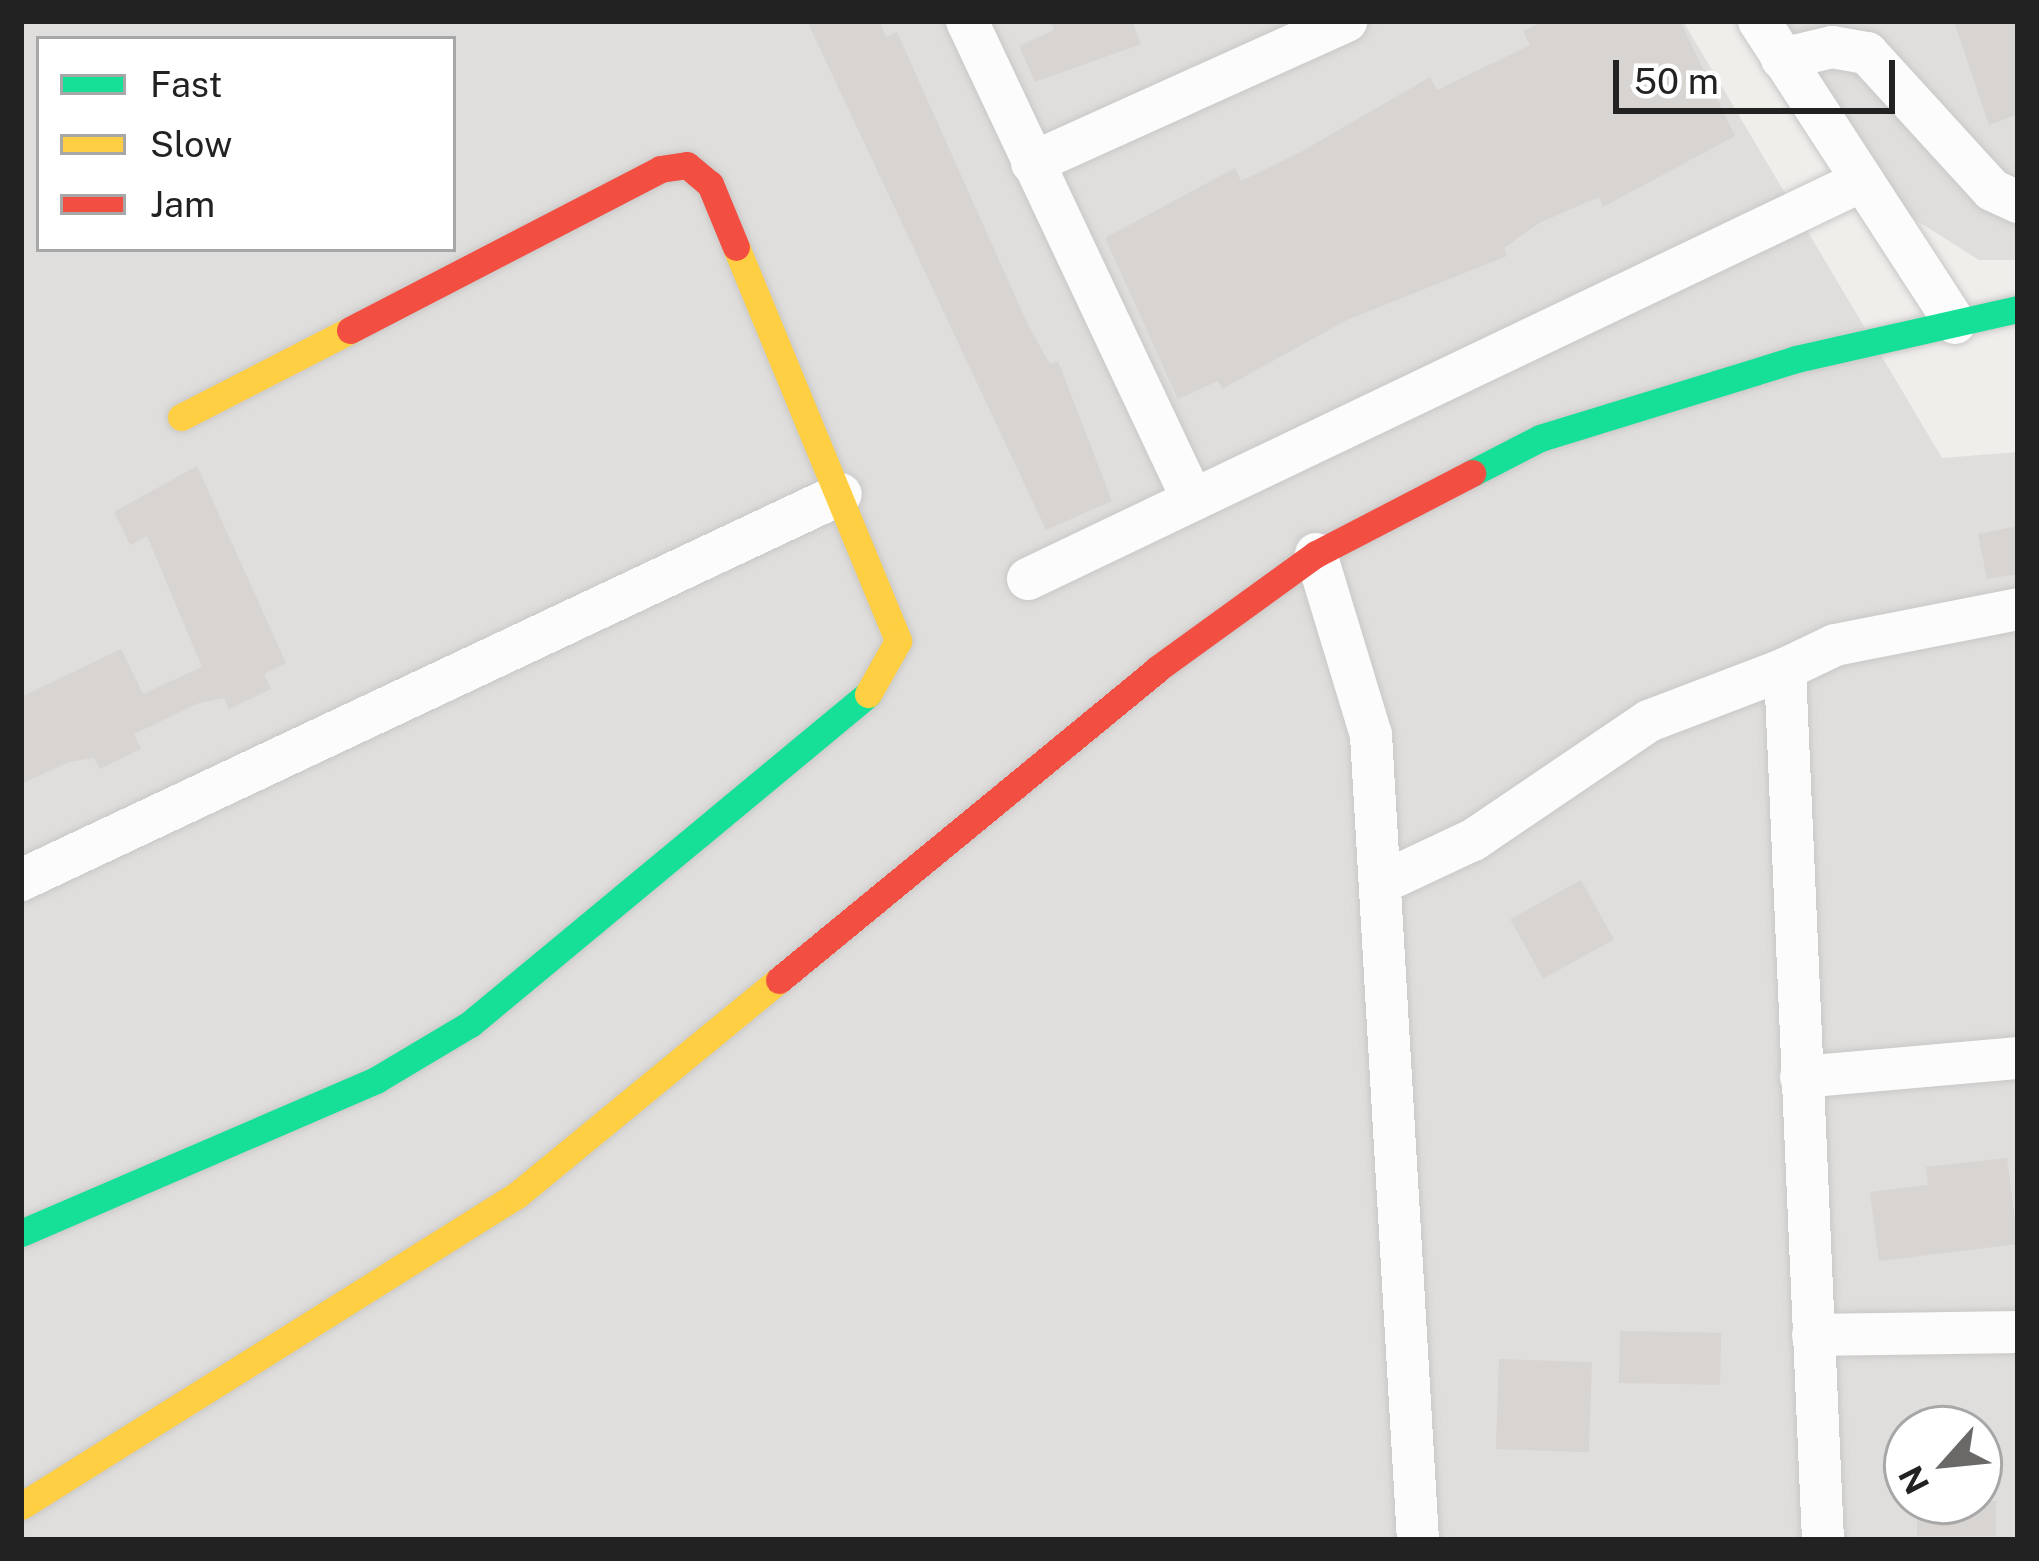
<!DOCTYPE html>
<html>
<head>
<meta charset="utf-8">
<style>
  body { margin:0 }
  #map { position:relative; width:2039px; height:1561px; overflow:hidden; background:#f0eeeb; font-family:"Public Sans",sans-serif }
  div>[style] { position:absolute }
  .residential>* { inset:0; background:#dfdedc }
  .building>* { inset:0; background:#d7d4d2; transform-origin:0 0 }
  .roads { filter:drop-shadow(0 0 3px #c9c8c7) drop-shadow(0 0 3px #c9c8c7) }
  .street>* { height:42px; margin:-21px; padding:0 21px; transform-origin:21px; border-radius:21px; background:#fdfcfc }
  .fast>* { height:27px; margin:-13.5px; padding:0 13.5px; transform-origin:13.5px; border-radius:13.5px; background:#16e098 }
  .slow>* { height:27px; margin:-13.5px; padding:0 13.5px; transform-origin:13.5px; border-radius:13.5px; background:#ffcf43 }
  .jam>* { height:27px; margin:-13.5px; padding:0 13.5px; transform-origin:13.5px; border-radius:13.5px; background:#f24e42 }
  span { translate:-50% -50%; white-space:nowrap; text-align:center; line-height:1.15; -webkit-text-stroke:10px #fff; paint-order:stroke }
  .frame { position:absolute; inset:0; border:24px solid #222; pointer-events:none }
  .legend { position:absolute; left:36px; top:36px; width:420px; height:216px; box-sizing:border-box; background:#fff; border:3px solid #a7a7a7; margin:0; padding:15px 21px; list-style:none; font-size:36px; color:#222 }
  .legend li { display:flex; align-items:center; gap:24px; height:60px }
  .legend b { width:60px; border:3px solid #a7a7a7 }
  .north { position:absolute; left:1883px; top:1405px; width:120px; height:120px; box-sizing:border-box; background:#fff; border:3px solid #a7a7a7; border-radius:50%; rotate:243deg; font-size:33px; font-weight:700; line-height:48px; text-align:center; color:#222 }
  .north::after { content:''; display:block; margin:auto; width:42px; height:54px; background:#6a6968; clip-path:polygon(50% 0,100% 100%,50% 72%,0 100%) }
  .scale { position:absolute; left:1613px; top:60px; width:282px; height:54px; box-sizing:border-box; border:6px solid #222; border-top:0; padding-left:15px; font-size:36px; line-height:42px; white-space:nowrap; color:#222; -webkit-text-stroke:9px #fff; paint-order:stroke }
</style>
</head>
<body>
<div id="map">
  <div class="residential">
    <i style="clip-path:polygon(evenodd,21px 21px,1683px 21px,1942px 458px,2018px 452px,2018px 1540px,21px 1540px,21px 21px,39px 39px,453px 39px,453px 249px,39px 249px,39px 39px,21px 21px,1907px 1429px,1979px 1429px,1979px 1501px,1907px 1501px,1907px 1429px)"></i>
    <i style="clip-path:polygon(1757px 21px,2018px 21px,2018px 260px,1979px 260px,1857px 183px)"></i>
  </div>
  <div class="building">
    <i style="clip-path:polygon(807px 21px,879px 21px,886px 37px,897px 32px,1028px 325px,1050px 364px,1058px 361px,1112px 501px,1046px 530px)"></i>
    <i style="clip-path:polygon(1050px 21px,1132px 21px,1141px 44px,1035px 82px,1019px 46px,1054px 30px)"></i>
    <i style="clip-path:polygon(1544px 21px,1680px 21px,1735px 136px,1603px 207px,1599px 197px,1539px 223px,1504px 248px,1507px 256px,1347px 320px,1222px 389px,1218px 381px,1178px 399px,1105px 238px,1235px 168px,1241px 181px,1299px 153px,1430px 77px,1437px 90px,1530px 45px,1523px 31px)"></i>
    <i style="clip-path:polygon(1954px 21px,2018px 21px,2018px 114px,1989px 125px)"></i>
    <i style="clip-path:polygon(197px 466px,286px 663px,264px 674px,271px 689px,229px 709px,224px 698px,199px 703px,134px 734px,141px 749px,100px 769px,94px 758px,69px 762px,21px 784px,21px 697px,121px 649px,143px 694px,202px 667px,147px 536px,130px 545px,114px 512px)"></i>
    <i style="clip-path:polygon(2018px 526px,2018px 574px,1987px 579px,1978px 534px)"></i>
    <i style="left:1581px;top:880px;width:68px;height:81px;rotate:61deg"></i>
    <i style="clip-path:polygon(2007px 1158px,2018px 1244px,1879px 1261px,1870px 1192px,1928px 1185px,1926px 1167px)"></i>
    <i style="left:1620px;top:1331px;width:101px;height:52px;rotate:1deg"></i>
    <i style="left:1499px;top:1359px;width:93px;height:90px;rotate:2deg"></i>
    <i style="left:1917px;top:1501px;width:79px;height:35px"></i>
  </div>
  <div class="roads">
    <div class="street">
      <i style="left:967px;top:21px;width:523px;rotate:64.76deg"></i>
      <i style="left:1759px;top:21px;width:360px;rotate:57deg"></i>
      <i style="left:1782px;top:59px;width:51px;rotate:-13.5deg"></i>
      <i style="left:1832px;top:47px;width:36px;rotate:10deg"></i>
      <i style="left:1867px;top:53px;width:185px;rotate:47.6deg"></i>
      <i style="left:1992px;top:190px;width:29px;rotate:25deg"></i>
      <i style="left:1032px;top:163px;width:345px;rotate:-24.3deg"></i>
      <i style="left:1316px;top:554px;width:189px;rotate:73.1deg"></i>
      <i style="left:1371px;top:735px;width:806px;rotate:86.66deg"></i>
      <i style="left:1028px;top:579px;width:919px;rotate:-25.53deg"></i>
      <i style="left:21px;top:880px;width:906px;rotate:-25.21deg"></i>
      <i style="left:1381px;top:883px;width:102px;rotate:-25.1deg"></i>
      <i style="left:1473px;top:840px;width:212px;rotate:-34.1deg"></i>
      <i style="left:1649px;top:721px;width:146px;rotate:-20.9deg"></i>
      <i style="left:1801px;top:1077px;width:218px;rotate:-5deg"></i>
      <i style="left:1813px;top:1335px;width:205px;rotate:-0.8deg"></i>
      <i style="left:1823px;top:1540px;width:872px;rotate:-92.5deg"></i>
      <i style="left:1785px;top:669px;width:55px;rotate:-25.6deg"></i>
      <i style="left:1835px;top:645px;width:187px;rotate:-11.1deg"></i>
    </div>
    <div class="fast">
      <i style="left:1472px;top:473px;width:76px;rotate:-27.2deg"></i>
      <i style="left:1540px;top:438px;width:268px;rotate:-17.1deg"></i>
      <i style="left:1796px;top:359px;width:228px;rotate:-12.7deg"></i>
      <i style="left:21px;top:1233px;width:387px;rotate:-23.3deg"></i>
      <i style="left:376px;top:1080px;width:109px;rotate:-30.8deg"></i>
      <i style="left:470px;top:1024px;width:517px;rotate:-39.66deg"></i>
    </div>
    <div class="slow">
      <i style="left:736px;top:247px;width:426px;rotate:67.6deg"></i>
      <i style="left:898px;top:641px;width:61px;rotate:119.5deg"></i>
      <i style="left:181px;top:417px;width:190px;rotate:-27.2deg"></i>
      <i style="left:21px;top:1506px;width:585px;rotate:-32.09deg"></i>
      <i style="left:517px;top:1195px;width:339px;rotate:-39.4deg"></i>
    </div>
    <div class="jam">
      <i style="left:350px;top:330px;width:349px;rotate:-27.4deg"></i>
      <i style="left:660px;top:169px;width:27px;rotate:-8deg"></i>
      <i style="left:687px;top:165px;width:30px;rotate:40deg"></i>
      <i style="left:710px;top:184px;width:68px;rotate:67.6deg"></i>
      <i style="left:779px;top:980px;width:489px;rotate:-39.4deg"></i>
      <i style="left:1157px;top:669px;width:196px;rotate:-35.9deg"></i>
      <i style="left:1316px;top:554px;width:176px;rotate:-27.4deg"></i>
    </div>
  </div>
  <div class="frame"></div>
  <ul class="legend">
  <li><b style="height:15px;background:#16e098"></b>Fast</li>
  <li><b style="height:15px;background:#ffcf43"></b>Slow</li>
  <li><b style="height:15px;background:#f24e42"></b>Jam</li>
  </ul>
  <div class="north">N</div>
  <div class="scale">50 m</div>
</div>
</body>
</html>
